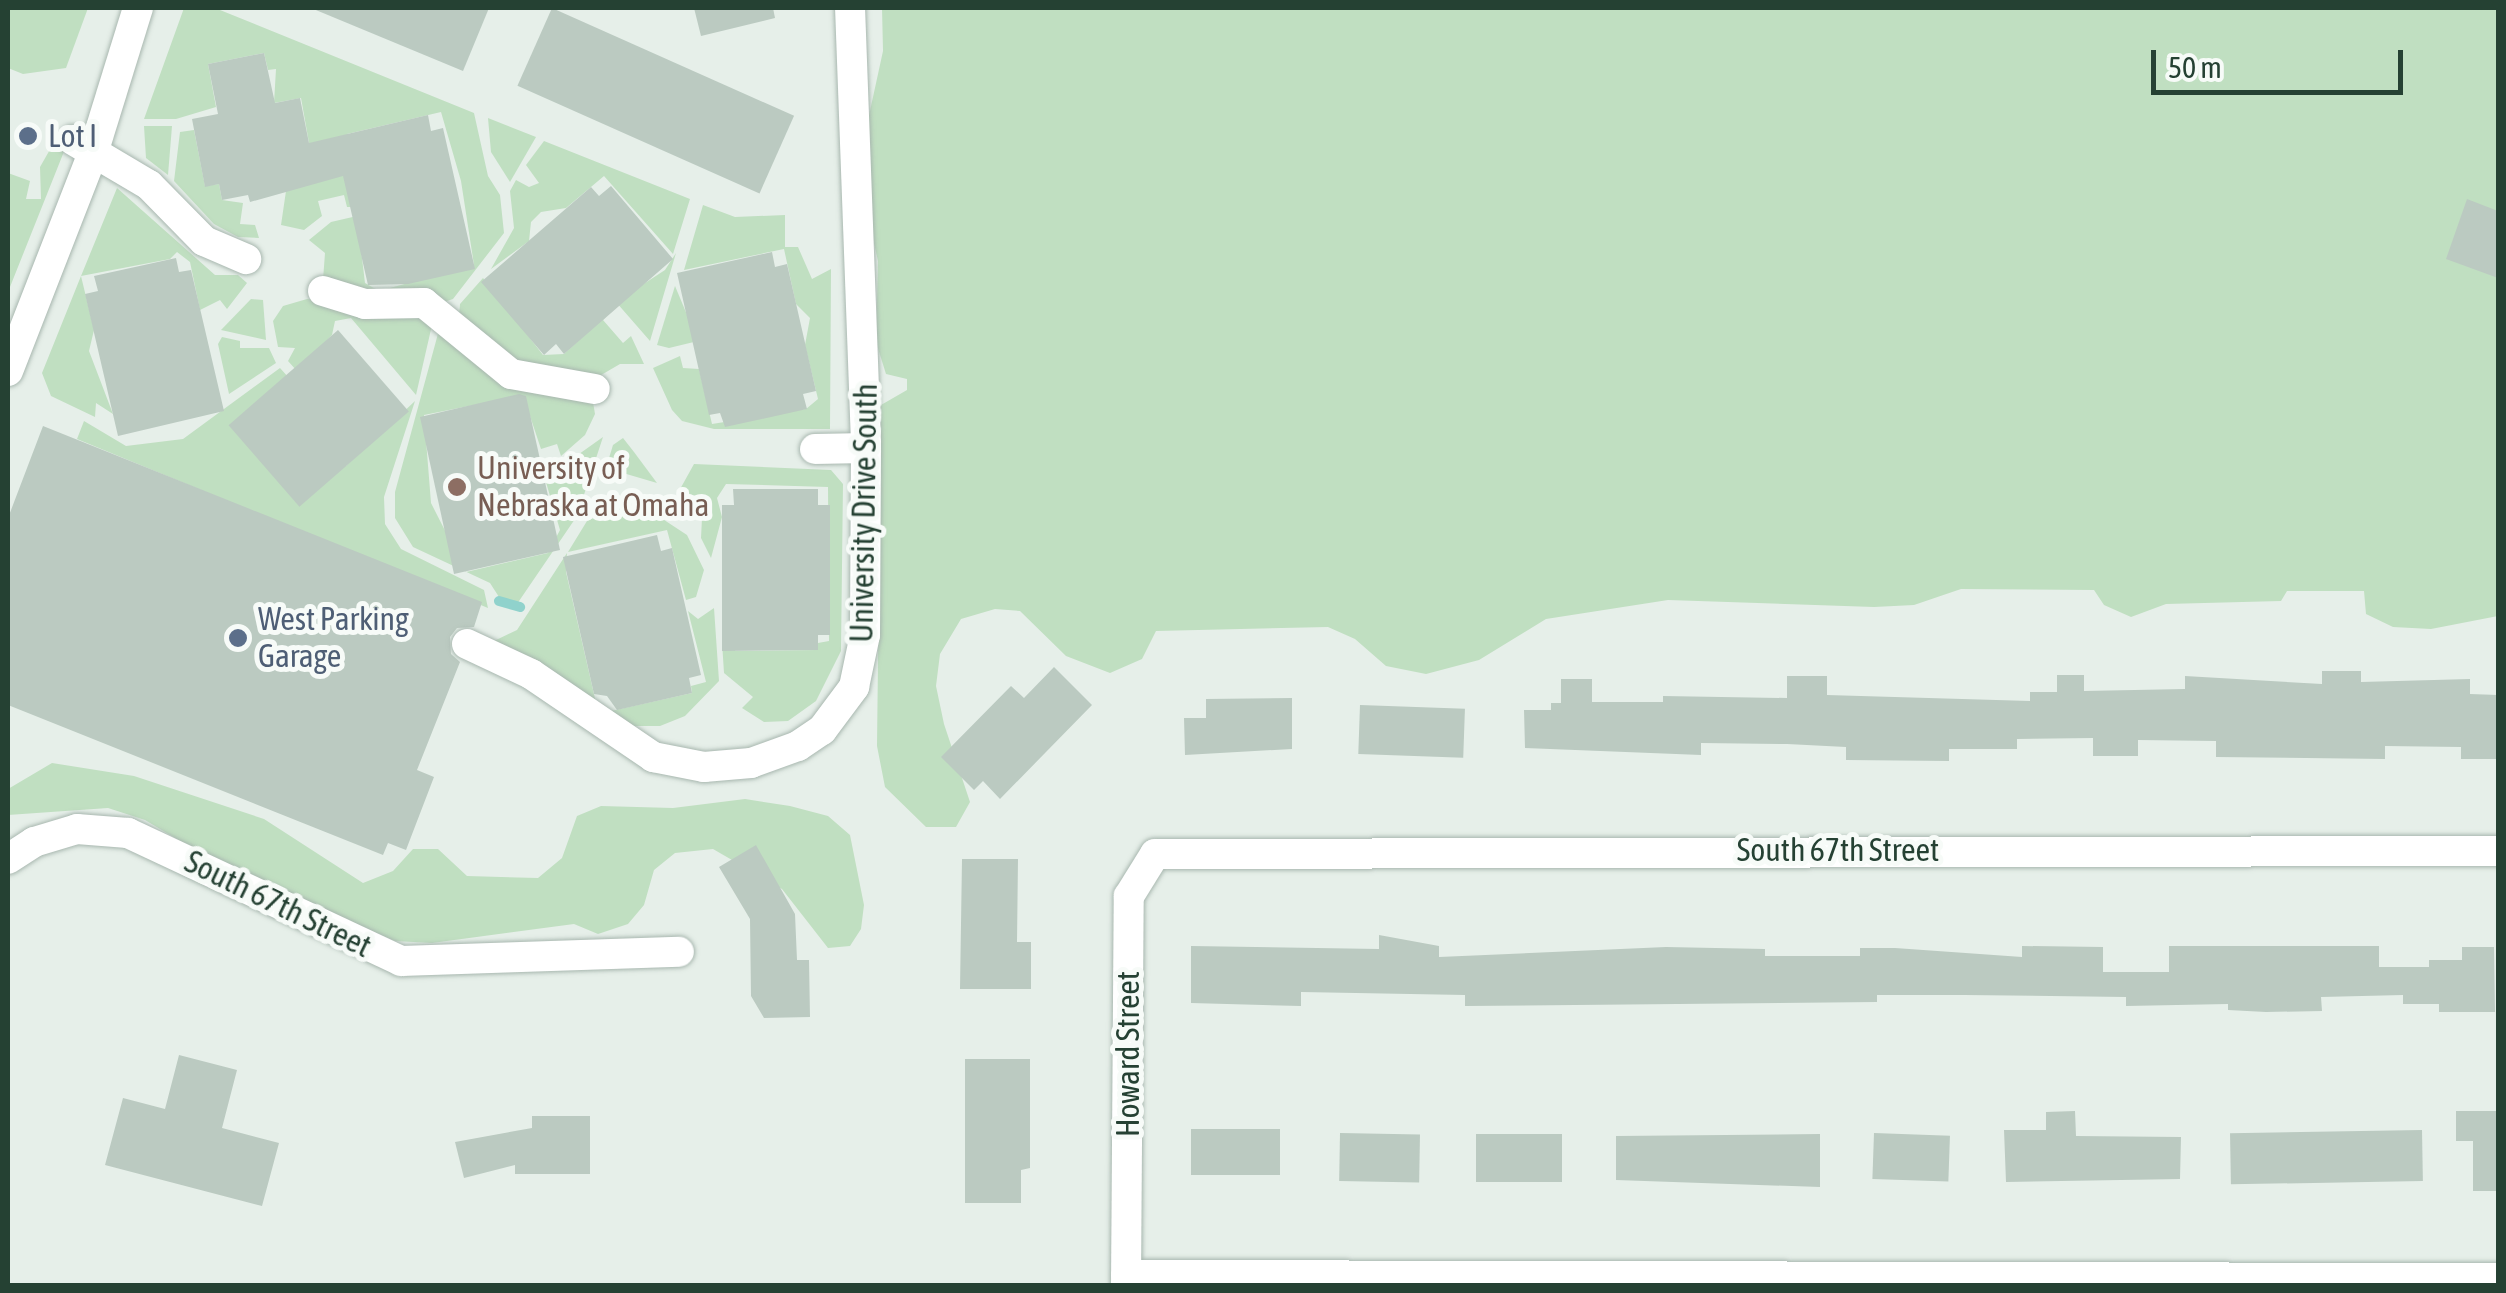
<!DOCTYPE html>
<html>
<head>
<meta charset="utf-8">
<style>
  body { margin:0 }
  #map { position:relative; width:2506px; height:1293px; overflow:hidden; background:#e6efe9; font-family:"Asap Condensed",sans-serif }
  div>[style] { position:absolute }
  .green>* { inset:0; background:#c0dfc1 }
  .stream>* { height:10px; margin:-5px; padding:0 5px; transform-origin:5px; border-radius:5px; background:#90d2cc }
  .building>* { inset:0; background:#bbcac1; transform-origin:0 0 }
  .roads { filter:drop-shadow(0 0 2px #a8b7af) drop-shadow(0 0 2px #a8b7af) }
  .minor>* { height:30px; margin:-15px; padding:0 15px; transform-origin:15px; border-radius:15px; background:#fff }
  .dots>* { width:28px; height:28px; translate:-50% -50%; box-sizing:border-box; border:5px solid #f7fbf8; border-radius:50% }
  span { translate:-50% -50%; white-space:nowrap; text-align:center; line-height:1.15; -webkit-text-stroke:10px #f7fbf8; paint-order:stroke }
  .service-label { font-size:32px; color:#4e5e75 }
  .left { translate:0 -50%; text-align:left }
  .education-label { font-size:32px; color:#785e54 }
  .street-label { font-size:32px; color:#254133 }
  .frame { position:absolute; inset:0; border:10px solid #254133; pointer-events:none }
  .scale { position:absolute; left:2151px; top:50px; width:252px; height:45px; box-sizing:border-box; border:5px solid #254133; border-top:0; padding-left:12px; font-size:30px; line-height:35px; white-space:nowrap; color:#254133; -webkit-text-stroke:8px #f7fbf8; paint-order:stroke }
</style>
</head>
<body>
<div id="map">
  <div class="green">
    <i style="clip-path:polygon(8px 8px,88px 8px,66px 68px,23px 74px,8px 68px)"></i>
    <i style="clip-path:polygon(184px 8px,215px 8px,474px 113px,488px 176px,500px 195px,504px 233px,453px 299px,441px 303px,384px 294px,323px 280px,325px 253px,309px 240px,331px 222px,357px 216px,365px 283px,379px 291px,474px 265px,461px 181px,441px 112px,347px 134px,350px 149px,338px 153px,355px 207px,347px 207px,344px 195px,318px 201px,322px 216px,304px 230px,281px 225px,286px 191px,313px 165px,301px 98px,274px 103px,276px 69px,268px 70px,264px 53px,208px 64px,216px 107px,176px 119px,144px 119px)"></i>
    <i style="clip-path:polygon(882px 8px,2498px 8px,2498px 616px,2431px 629px,2393px 627px,2366px 614px,2364px 591px,2287px 591px,2281px 601px,2166px 604px,2131px 617px,2104px 605px,2094px 590px,1961px 589px,1914px 605px,1874px 607px,1668px 600px,1546px 619px,1479px 660px,1426px 674px,1386px 666px,1355px 639px,1328px 627px,1156px 631px,1142px 659px,1110px 673px,1066px 656px,1020px 611px,995px 609px,961px 619px,940px 654px,936px 686px,944px 724px,970px 802px,956px 827px,926px 827px,885px 787px,877px 746px,881px 405px,907px 390px,907px 379px,886px 374px,876px 342px,878px 261px,864px 199px,868px 120px,883px 51px)"></i>
    <i style="clip-path:polygon(488px 118px,536px 137px,510px 182px,491px 152px)"></i>
    <i style="clip-path:polygon(144px 126px,172px 126px,168px 175px,146px 158px)"></i>
    <i style="clip-path:polygon(194px 130px,205px 186px,219px 184px,222px 200px,243px 203px,240px 224px,255px 225px,259px 238px,238px 237px,214px 224px,174px 181px,180px 132px)"></i>
    <i style="clip-path:polygon(544px 141px,690px 199px,673px 254px,604px 176px,566px 208px,541px 212px,531px 222px,529px 241px,491px 269px,514px 228px,510px 191px,516px 180px,529px 187px,539px 183px,526px 165px)"></i>
    <i style="clip-path:polygon(52px 146px,65px 149px,8px 292px,8px 173px,30px 181px,26px 199px,41px 199px,40px 167px)"></i>
    <i style="clip-path:polygon(117px 188px,215px 275px,238px 275px,247px 283px,227px 309px,220px 300px,200px 310px,190px 262px,177px 252px,170px 259px,81px 276px,94px 330px,89px 351px,113px 414px,96px 403px,95px 417px,51px 396px,42px 373px,81px 276px)"></i>
    <i style="clip-path:polygon(703px 205px,735px 217px,785px 215px,785px 247px,798px 247px,812px 279px,831px 269px,830px 429px,714px 429px,682px 421px,672px 410px,653px 368px,680px 356px,683px 368px,699px 369px,712px 424px,806px 409px,818px 399px,805px 345px,810px 318px,796px 304px,784px 249px,684px 270px)"></i>
    <i style="clip-path:polygon(676px 253px,650px 341px,616px 302px,665px 270px)"></i>
    <i style="clip-path:polygon(483px 278px,543px 355px,564px 354px,611px 311px,603px 320px,623px 343px,631px 336px,644px 364px,620px 364px,596px 378px,525px 370px,459px 316px,460px 304px)"></i>
    <i style="clip-path:polygon(675px 286px,698px 341px,669px 348px,657px 345px)"></i>
    <i style="clip-path:polygon(251px 299px,263px 300px,266px 340px,221px 330px)"></i>
    <i style="clip-path:polygon(307px 299px,407px 307px,432px 325px,416px 395px,351px 318px,335px 321px,332px 335px,297px 371px,288px 361px,295px 348px,278px 347px,273px 321px,283px 306px)"></i>
    <i style="clip-path:polygon(439px 330px,593px 402px,595px 414px,585px 435px,561px 456px,557px 444px,541px 449px,523px 395px,424px 415px,431px 503px,466px 572px,548px 553px,560px 530px,543px 472px,550px 471px,554px 482px,564px 479px,565px 464px,603px 437px,577px 516px,517px 604px,499px 597px,490px 583px,413px 547px,395px 518px,395px 492px)"></i>
    <i style="clip-path:polygon(222px 337px,240px 341px,240px 348px,269px 348px,276px 363px,229px 394px,218px 344px)"></i>
    <i style="clip-path:polygon(280px 368px,289px 378px,240px 416px,346px 466px,415px 401px,384px 497px,385px 524px,401px 549px,484px 590px,488px 608px,77px 439px,84px 421px,126px 446px,183px 439px)"></i>
    <i style="clip-path:polygon(623px 438px,634px 452px,657px 483px,606px 468px,613px 445px)"></i>
    <i style="clip-path:polygon(694px 464px,831px 470px,843px 484px,841px 651px,816px 701px,788px 721px,764px 722px,742px 708px,753px 697px,724px 673px,722px 642px,734px 643px,735px 651px,817px 650px,818px 643px,829px 641px,828px 487px,726px 484px,717px 498px,722px 517px,711px 558px,701px 538px,703px 498px,679px 491px)"></i>
    <i style="clip-path:polygon(615px 508px,652px 512px,687px 535px,704px 570px,696px 597px,686px 600px,667px 530px,568px 552px,587px 521px)"></i>
    <i style="clip-path:polygon(567px 553px,566px 572px,596px 703px,552px 670px,494px 641px,517px 630px)"></i>
    <i style="clip-path:polygon(714px 608px,719px 681px,685px 716px,660px 726px,631px 726px,601px 707px,611px 711px,692px 693px,691px 686px,706px 682px,688px 611px,698px 619px)"></i>
    <i style="clip-path:polygon(52px 763px,134px 776px,264px 819px,363px 883px,393px 871px,413px 849px,438px 849px,467px 876px,538px 878px,562px 858px,577px 816px,601px 806px,673px 808px,745px 799px,790px 806px,828px 816px,850px 835px,864px 905px,861px 929px,850px 946px,828px 948px,782px 889px,713px 849px,675px 853px,654px 870px,644px 905px,628px 924px,598px 934px,574px 924px,432px 943px,395px 941px,227px 869px,145px 820px,108px 808px,8px 815px,8px 789px)"></i>
  </div>
  <div class="stream">
    <i style="left:499px;top:601px;width:22px;rotate:16deg"></i>
  </div>
  <div class="building">
    <i style="clip-path:polygon(311px 8px,489px 8px,463px 71px)"></i>
    <i style="left:552px;top:8px;width:265px;height:85px;rotate:24deg"></i>
    <i style="clip-path:polygon(694px 8px,773px 8px,775px 18px,701px 36px)"></i>
    <i style="clip-path:polygon(264px 53px,275px 103px,300px 98px,309px 143px,428px 115px,431px 131px,443px 128px,475px 269px,408px 284px,368px 285px,343px 176px,250px 202px,248px 195px,222px 200px,219px 184px,205px 187px,192px 119px,218px 114px,208px 64px)"></i>
    <i style="clip-path:polygon(611px 186px,673px 259px,564px 354px,556px 344px,544px 355px,481px 282px,591px 187px,599px 196px)"></i>
    <i style="clip-path:polygon(2467px 199px,2498px 211px,2498px 278px,2446px 259px)"></i>
    <i style="clip-path:polygon(772px 252px,775px 267px,787px 264px,816px 391px,803px 394px,807px 409px,725px 427px,720px 413px,709px 415px,677px 273px)"></i>
    <i style="clip-path:polygon(176px 258px,179px 272px,191px 270px,224px 411px,118px 436px,85px 294px,98px 291px,94px 276px)"></i>
    <i style="left:338px;top:330px;width:108px;height:145px;rotate:49deg"></i>
    <i style="clip-path:polygon(519px 394px,526px 396px,560px 550px,454px 574px,420px 417px)"></i>
    <i style="clip-path:polygon(43px 426px,482px 602px,474px 627px,457px 628px,450px 637px,451px 654px,460px 662px,417px 770px,434px 777px,406px 850px,388px 843px,383px 855px,8px 705px,8px 518px)"></i>
    <i style="clip-path:polygon(733px 489px,818px 489px,818px 505px,830px 505px,830px 635px,818px 635px,818px 650px,722px 651px,722px 505px,734px 505px)"></i>
    <i style="clip-path:polygon(657px 535px,661px 551px,672px 548px,701px 675px,689px 678px,692px 693px,617px 710px,607px 696px,594px 694px,563px 557px)"></i>
    <i style="clip-path:polygon(1054px 667px,1092px 705px,1000px 799px,983px 781px,974px 790px,941px 757px,1011px 686px,1024px 698px)"></i>
    <i style="clip-path:polygon(2322px 671px,2361px 671px,2361px 682px,2470px 679px,2470px 694px,2498px 695px,2498px 759px,2461px 759px,2461px 747px,2385px 746px,2385px 759px,2216px 757px,2216px 741px,2138px 740px,2138px 756px,2093px 756px,2093px 738px,2017px 739px,2017px 749px,1949px 749px,1949px 761px,1846px 760px,1846px 747px,1787px 744px,1701px 743px,1701px 755px,1525px 748px,1524px 710px,1551px 710px,1551px 703px,1561px 703px,1561px 679px,1592px 679px,1592px 702px,1663px 702px,1663px 696px,1787px 698px,1787px 676px,1827px 676px,1827px 695px,2030px 701px,2030px 692px,2057px 692px,2057px 675px,2084px 675px,2084px 691px,2185px 689px,2185px 676px,2322px 684px)"></i>
    <i style="clip-path:polygon(1292px 698px,1292px 749px,1185px 755px,1184px 718px,1206px 718px,1206px 699px)"></i>
    <i style="left:1360px;top:705px;width:105px;height:49px;rotate:2deg"></i>
    <i style="clip-path:polygon(756px 845px,795px 914px,797px 960px,809px 960px,810px 1017px,764px 1018px,751px 996px,750px 919px,719px 867px)"></i>
    <i style="clip-path:polygon(962px 859px,1018px 859px,1017px 942px,1031px 942px,1031px 989px,960px 989px)"></i>
    <i style="clip-path:polygon(1379px 935px,1439px 946px,1439px 957px,1666px 947px,1765px 949px,1765px 956px,1860px 956px,1860px 948px,1895px 948px,2022px 957px,2022px 946px,2103px 947px,2103px 972px,2169px 972px,2169px 946px,2379px 946px,2379px 967px,2429px 967px,2429px 960px,2462px 960px,2462px 947px,2494px 947px,2495px 1012px,2439px 1012px,2439px 1004px,2403px 1004px,2403px 995px,2321px 997px,2322px 1011px,2266px 1012px,2228px 1010px,2228px 1004px,2126px 1006px,2126px 997px,1964px 995px,1877px 995px,1877px 1002px,1465px 1006px,1465px 995px,1301px 992px,1301px 1006px,1191px 1003px,1191px 946px,1379px 949px)"></i>
    <i style="clip-path:polygon(179px 1055px,237px 1070px,222px 1128px,279px 1143px,262px 1206px,105px 1165px,123px 1098px,165px 1109px)"></i>
    <i style="clip-path:polygon(965px 1059px,1030px 1059px,1030px 1168px,1021px 1170px,1021px 1203px,965px 1203px)"></i>
    <i style="clip-path:polygon(2075px 1111px,2076px 1136px,2181px 1137px,2180px 1179px,2006px 1182px,2004px 1130px,2046px 1130px,2046px 1112px)"></i>
    <i style="clip-path:polygon(2456px 1111px,2498px 1111px,2498px 1191px,2473px 1191px,2473px 1141px,2456px 1141px)"></i>
    <i style="clip-path:polygon(532px 1116px,590px 1116px,590px 1174px,515px 1174px,515px 1165px,464px 1178px,455px 1142px,532px 1128px)"></i>
    <i style="left:1280px;top:1129px;width:46px;height:89px;rotate:90deg"></i>
    <i style="left:2422px;top:1130px;width:51px;height:192px;rotate:89deg"></i>
    <i style="left:1340px;top:1133px;width:80px;height:48px;rotate:1deg"></i>
    <i style="left:1874px;top:1133px;width:76px;height:46px;rotate:2deg"></i>
    <i style="left:1562px;top:1134px;width:48px;height:86px;rotate:90deg"></i>
    <i style="clip-path:polygon(1820px 1134px,1820px 1187px,1616px 1180px,1616px 1136px)"></i>
  </div>
  <div class="roads">
    <div class="minor">
      <i style="left:73px;top:140px;width:88px;rotate:30.6deg"></i>
      <i style="left:149px;top:185px;width:78px;rotate:45.5deg"></i>
      <i style="left:204px;top:241px;width:46px;rotate:23.2deg"></i>
      <i style="left:323px;top:291px;width:44px;rotate:17.2deg"></i>
      <i style="left:365px;top:304px;width:59px;rotate:-1deg"></i>
      <i style="left:424px;top:303px;width:112px;rotate:39.2deg"></i>
      <i style="left:511px;top:374px;width:85px;rotate:10.1deg"></i>
      <i style="left:8px;top:371px;width:237px;rotate:-68.7deg"></i>
      <i style="left:94px;top:150px;width:149px;rotate:-72.8deg"></i>
      <i style="left:815px;top:449px;width:51px;rotate:-1.1deg"></i>
      <i style="left:467px;top:644px;width:71px;rotate:25.1deg"></i>
      <i style="left:531px;top:674px;width:148px;rotate:34.2deg"></i>
      <i style="left:653px;top:757px;width:52px;rotate:11.1deg"></i>
      <i style="left:704px;top:767px;width:47px;rotate:-4.9deg"></i>
      <i style="left:751px;top:763px;width:50px;rotate:-19.9deg"></i>
      <i style="left:798px;top:746px;width:29px;rotate:-34deg"></i>
      <i style="left:822px;top:730px;width:54px;rotate:-53.3deg"></i>
      <i style="left:854px;top:687px;width:53px;rotate:-78.1deg"></i>
      <i style="left:865px;top:635px;width:192px;rotate:-89.7deg"></i>
      <i style="left:866px;top:443px;width:435px;rotate:-92.1deg"></i>
      <i style="left:8px;top:859px;width:31px;rotate:-33deg"></i>
      <i style="left:34px;top:842px;width:45px;rotate:-16.8deg"></i>
      <i style="left:77px;top:829px;width:51px;rotate:4.5deg"></i>
      <i style="left:128px;top:833px;width:302px;rotate:25.1deg"></i>
      <i style="left:401px;top:961px;width:278px;rotate:-1.9deg"></i>
      <i style="left:1126px;top:1275px;width:1372px;rotate:0.13deg"></i>
      <i style="left:1126px;top:1286px;width:390px;rotate:-89.6deg"></i>
      <i style="left:1129px;top:896px;width:49px;rotate:-58.2deg"></i>
      <i style="left:1155px;top:854px;width:1343px;rotate:-0.13deg"></i>
    </div>
  </div>
  <div class="dots">
    <i style="left:28px;top:136px;background:#5c6f8a"></i>
    <i style="left:457px;top:487px;background:#8d6e63"></i>
    <i style="left:238px;top:638px;background:#5c6f8a"></i>
  </div>
  <div class="service-label">
    <span class="left" style="left:48px;top:136px">Lot I</span>
    <span class="left" style="left:258px;top:638px">West Parking<br>Garage</span>
  </div>
  <div class="education-label">
    <span class="left" style="left:477px;top:487px">University of<br>Nebraska at Omaha</span>
  </div>
  <div class="street-label">
    <span style="left:864px;top:513px;rotate:-89deg">University Drive South</span>
    <span style="left:1838px;top:850px">South 67th Street</span>
    <span style="left:278px;top:904px;rotate:26deg">South 67th Street</span>
    <span style="left:1128px;top:1054px;rotate:-90deg">Howard Street</span>
  </div>
  <div class="frame"></div>
  <div class="scale">50 m</div>
</div>
</body>
</html>
